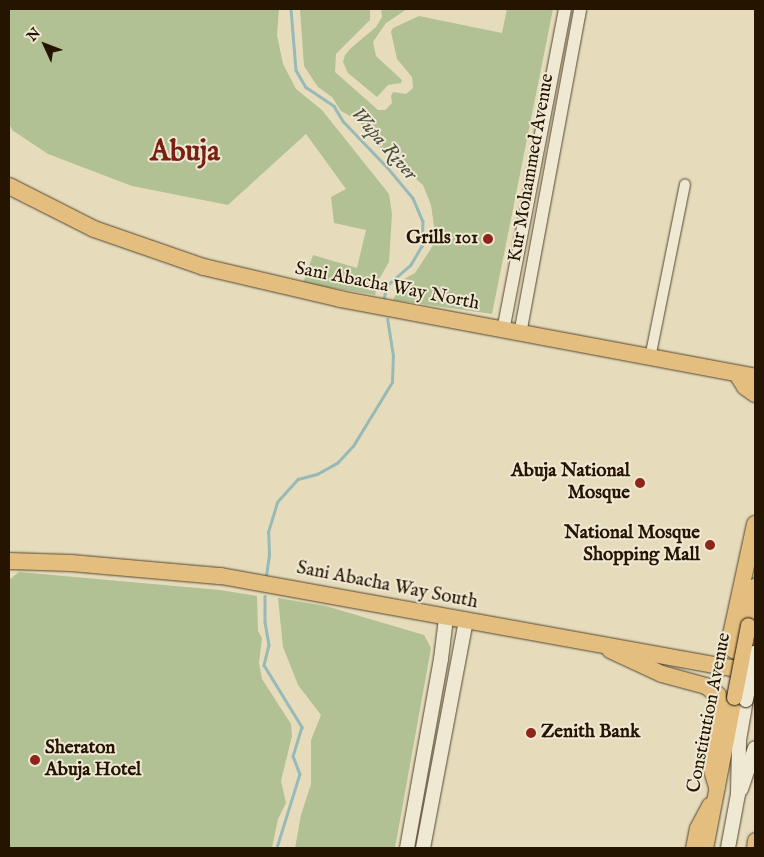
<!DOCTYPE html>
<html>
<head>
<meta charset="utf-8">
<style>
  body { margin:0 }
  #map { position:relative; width:764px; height:857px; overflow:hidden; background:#e6dcbc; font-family:"IM FELL English",serif }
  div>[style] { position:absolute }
  .green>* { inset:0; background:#b1c193 }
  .stream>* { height:2.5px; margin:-1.25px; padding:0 1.25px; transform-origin:1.25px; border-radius:1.25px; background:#97bab7 }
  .roads { filter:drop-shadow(0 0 1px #54462f) drop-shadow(0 0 1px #54462f) }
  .minor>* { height:10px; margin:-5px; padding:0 5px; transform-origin:5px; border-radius:5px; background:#efe8d3 }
  .tertiary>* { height:12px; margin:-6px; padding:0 6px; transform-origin:6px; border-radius:6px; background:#efe8d3 }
  .secondary>* { height:14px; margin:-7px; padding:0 7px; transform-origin:7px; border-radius:7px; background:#efe8d3 }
  .primary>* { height:15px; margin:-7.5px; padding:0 7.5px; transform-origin:7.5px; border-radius:7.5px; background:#e3be7e }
  .trunk>* { height:16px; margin:-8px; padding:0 8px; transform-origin:8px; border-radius:8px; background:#e3be7e }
  .bridges { filter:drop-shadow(0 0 1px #241400) drop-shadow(0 0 1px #241400) }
  .secondary-bridge>* { height:14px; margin:-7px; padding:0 7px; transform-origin:7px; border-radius:7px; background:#efe8d3 }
  .primary-bridge>* { height:15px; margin:-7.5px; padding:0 7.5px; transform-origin:7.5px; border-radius:7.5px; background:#e3be7e }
  .dots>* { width:14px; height:14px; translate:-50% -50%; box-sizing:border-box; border:2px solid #efe8d3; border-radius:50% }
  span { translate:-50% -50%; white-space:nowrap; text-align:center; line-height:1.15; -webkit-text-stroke:4px #efe8d3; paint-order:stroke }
  .street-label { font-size:19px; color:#241400 }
  .poi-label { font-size:19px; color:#241400; font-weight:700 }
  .right { translate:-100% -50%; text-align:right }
  .left { translate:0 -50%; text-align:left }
  .water-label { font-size:20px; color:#4c4e40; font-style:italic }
  .town-label { font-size:29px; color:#7a1f14; font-weight:700 }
  .frame { position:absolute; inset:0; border:10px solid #241400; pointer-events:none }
  .north { position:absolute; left:20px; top:20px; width:50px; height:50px; -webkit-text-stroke:4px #efe8d3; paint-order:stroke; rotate:313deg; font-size:14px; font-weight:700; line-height:20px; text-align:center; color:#241400 }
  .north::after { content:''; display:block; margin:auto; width:18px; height:22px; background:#241400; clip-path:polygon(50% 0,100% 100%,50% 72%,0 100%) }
</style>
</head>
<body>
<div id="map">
  <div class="green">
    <i style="clip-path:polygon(9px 9px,279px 9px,277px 35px,283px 64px,296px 89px,322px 110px,389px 194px,392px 214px,389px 262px,378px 281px,375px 295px,303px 283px,313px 255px,357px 268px,366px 230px,334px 223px,331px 197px,346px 189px,306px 134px,228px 205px,132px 186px,48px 154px,12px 130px,9px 123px)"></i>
    <i style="clip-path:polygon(300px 9px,370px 9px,370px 20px,336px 54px,335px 72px,378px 110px,385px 110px,392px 103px,391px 96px,393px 92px,406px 94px,413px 88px,412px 77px,397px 59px,391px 32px,393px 28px,419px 16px,502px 33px,507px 9px,553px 9px,492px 314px,393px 300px,404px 279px,415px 273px,432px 247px,434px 226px,431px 205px,423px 185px,379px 146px,359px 121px,341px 111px,332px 97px,318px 87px,304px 66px)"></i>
    <i style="clip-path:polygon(381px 9px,407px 9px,386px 23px,373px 42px,376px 56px,402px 80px,401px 83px,388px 85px,377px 97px,348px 73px,343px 62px,345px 55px,351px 48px,376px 27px,382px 17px)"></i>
    <i style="clip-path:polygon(19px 572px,220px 590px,257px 596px,258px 631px,262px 638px,259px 663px,262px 679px,291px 724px,292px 736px,281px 781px,286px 803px,278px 819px,272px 848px,9px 848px,9px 580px)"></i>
    <i style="clip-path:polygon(278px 598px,326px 606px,424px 635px,431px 648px,395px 848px,295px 848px,301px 815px,311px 784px,311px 740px,321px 715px,298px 685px,283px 647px)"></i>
  </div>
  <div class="stream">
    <i style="left:291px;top:9px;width:61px;rotate:85.3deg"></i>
    <i style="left:296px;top:70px;width:20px;rotate:60deg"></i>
    <i style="left:306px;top:87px;width:34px;rotate:34deg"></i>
    <i style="left:334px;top:106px;width:17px;rotate:59deg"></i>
    <i style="left:343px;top:121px;width:64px;rotate:46.3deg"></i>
    <i style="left:387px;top:167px;width:40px;rotate:50deg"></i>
    <i style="left:413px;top:198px;width:25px;rotate:67deg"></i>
    <i style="left:423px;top:221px;width:25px;rotate:92deg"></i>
    <i style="left:422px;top:246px;width:22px;rotate:120deg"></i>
    <i style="left:411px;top:265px;width:32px;rotate:139deg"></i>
    <i style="left:387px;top:286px;width:13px;rotate:103deg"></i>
    <i style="left:266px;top:576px;width:21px;rotate:-82deg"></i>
    <i style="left:269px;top:555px;width:23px;rotate:-92deg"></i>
    <i style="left:268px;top:532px;width:31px;rotate:-73deg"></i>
    <i style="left:277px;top:502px;width:31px;rotate:-48deg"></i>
    <i style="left:298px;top:479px;width:20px;rotate:-15deg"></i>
    <i style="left:317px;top:474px;width:23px;rotate:-29deg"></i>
    <i style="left:337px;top:463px;width:23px;rotate:-47deg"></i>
    <i style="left:353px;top:446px;width:75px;rotate:-58.6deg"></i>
    <i style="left:392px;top:382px;width:26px;rotate:-88deg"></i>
    <i style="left:393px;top:356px;width:37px;rotate:-99deg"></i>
    <i style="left:265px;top:596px;width:26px;rotate:90deg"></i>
    <i style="left:265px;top:622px;width:23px;rotate:80deg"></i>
    <i style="left:269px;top:645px;width:21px;rotate:104deg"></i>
    <i style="left:264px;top:665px;width:73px;rotate:58.5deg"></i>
    <i style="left:302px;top:727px;width:30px;rotate:107deg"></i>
    <i style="left:293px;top:756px;width:19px;rotate:69deg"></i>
    <i style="left:300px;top:774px;width:77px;rotate:107.3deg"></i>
  </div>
  <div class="roads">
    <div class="minor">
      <i style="left:650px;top:358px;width:177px;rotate:-78.6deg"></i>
    </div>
    <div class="tertiary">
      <i style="left:503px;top:331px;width:328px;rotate:-79.1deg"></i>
      <i style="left:520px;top:334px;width:330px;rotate:-79.5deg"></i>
    </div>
    <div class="secondary">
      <i style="left:741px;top:789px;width:43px;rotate:-71.1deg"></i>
      <i style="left:407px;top:848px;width:192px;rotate:-79.8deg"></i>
      <i style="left:441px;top:659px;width:41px;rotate:-83deg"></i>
      <i style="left:423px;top:848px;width:231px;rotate:-79.3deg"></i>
      <i style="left:728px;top:848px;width:55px;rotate:-79.5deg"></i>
      <i style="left:738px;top:794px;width:54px;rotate:-88.9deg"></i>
      <i style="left:739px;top:740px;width:41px;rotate:-80.1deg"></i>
    </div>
    <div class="primary">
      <i style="left:748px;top:625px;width:40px;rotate:-80deg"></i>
      <i style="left:693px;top:848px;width:20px;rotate:-79deg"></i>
      <i style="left:697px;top:828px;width:26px;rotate:-62deg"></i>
      <i style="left:705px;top:848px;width:154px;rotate:-79.1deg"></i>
      <i style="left:754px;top:848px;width:8px;rotate:-83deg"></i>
    </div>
    <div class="trunk">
      <i style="left:9px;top:186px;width:95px;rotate:26.8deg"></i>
      <i style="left:94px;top:229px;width:116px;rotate:19.1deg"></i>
      <i style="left:204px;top:267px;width:140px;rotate:13.2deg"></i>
      <i style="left:340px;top:299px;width:422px;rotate:10.6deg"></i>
      <i style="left:737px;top:374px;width:15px;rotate:58deg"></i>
      <i style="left:745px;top:387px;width:12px;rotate:35deg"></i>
      <i style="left:755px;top:524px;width:119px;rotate:102.2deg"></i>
      <i style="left:730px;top:640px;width:11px;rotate:68deg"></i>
      <i style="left:734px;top:650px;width:22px;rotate:21deg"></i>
      <i style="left:9px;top:561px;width:62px;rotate:1.8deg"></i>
      <i style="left:71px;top:563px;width:151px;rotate:5deg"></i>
      <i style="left:221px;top:576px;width:541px;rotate:10.23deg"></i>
      <i style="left:610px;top:650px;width:57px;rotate:24.8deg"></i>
      <i style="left:662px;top:674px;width:46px;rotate:15.3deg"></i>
      <i style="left:706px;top:686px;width:15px;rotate:37deg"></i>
      <i style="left:718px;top:695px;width:14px;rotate:86deg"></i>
      <i style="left:719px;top:709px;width:56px;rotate:99.3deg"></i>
      <i style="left:710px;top:764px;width:24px;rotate:73deg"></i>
    </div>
  </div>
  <div class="bridges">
    <div class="secondary-bridge">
      <i style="left:746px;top:700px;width:48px;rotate:-79.2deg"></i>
    </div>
    <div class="primary-bridge">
      <i style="left:734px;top:697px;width:73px;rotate:-79deg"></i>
    </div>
  </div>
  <div class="dots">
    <i style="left:488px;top:239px;background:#8f2418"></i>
    <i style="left:640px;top:483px;background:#8f2418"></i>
    <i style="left:710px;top:545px;background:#8f2418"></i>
    <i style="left:531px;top:733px;background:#8f2418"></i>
    <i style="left:35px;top:760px;background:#8f2418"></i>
  </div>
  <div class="street-label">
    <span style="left:532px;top:168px;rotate:-80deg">Kur Mohammed Avenue</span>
    <span style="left:387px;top:287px;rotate:11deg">Sani Abacha Way North</span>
    <span style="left:387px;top:586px;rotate:11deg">Sani Abacha Way South</span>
    <span style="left:710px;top:713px;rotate:-79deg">Constitution Avenue</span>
  </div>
  <div class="poi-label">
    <span class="right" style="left:478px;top:239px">Grills 101</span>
    <span class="right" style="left:630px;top:483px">Abuja National<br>Mosque</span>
    <span class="right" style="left:700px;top:545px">National Mosque<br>Shopping Mall</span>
    <span class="left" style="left:541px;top:733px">Zenith Bank</span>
    <span class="left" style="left:45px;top:760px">Sheraton<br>Abuja Hotel</span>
  </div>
  <div class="water-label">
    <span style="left:384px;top:144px;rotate:49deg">Wupa River</span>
  </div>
  <div class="town-label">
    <span style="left:185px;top:153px">Abuja</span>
  </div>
  <div class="frame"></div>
  <div class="north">N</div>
</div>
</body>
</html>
